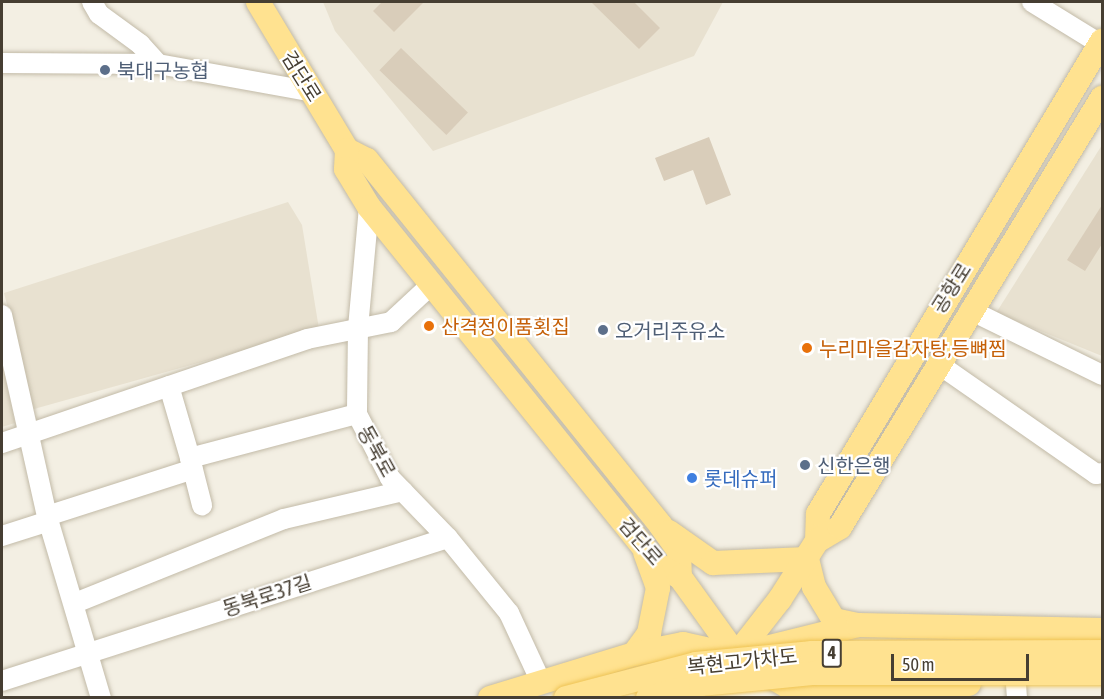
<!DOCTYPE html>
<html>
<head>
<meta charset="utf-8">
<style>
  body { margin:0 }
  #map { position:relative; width:1104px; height:699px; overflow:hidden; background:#f3efe3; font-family:"Asap Condensed","Noto Sans KR",sans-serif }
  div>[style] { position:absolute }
  .residential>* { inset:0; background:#e8e1d0 }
  .building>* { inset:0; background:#d9cdba; transform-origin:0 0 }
  .roads { filter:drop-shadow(0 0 2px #c2baa7) drop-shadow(0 0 2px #c2baa7) }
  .minor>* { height:20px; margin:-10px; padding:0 10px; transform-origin:10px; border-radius:10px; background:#fff }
  .major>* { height:24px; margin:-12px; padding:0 12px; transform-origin:12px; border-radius:12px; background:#ffe290 }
  .bridges { filter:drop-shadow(0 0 2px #efc455) drop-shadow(0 0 2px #efc455) }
  .major-bridge>* { height:24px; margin:-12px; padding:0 12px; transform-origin:12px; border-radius:12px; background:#ffe290 }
  .dots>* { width:16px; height:16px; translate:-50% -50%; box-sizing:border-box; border:3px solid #fff; border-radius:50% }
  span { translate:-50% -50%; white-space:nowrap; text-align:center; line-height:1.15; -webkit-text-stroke:4.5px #fff; paint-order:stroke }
  .shield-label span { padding:2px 4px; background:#fff; border:2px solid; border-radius:4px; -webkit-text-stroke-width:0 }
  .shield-label { font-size:18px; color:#463e32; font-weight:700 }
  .service-label { font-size:20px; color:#4e5e75 }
  .left { translate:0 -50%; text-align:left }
  .street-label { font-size:20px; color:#463e32 }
  .food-label { font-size:20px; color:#c56008 }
  .shop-label { font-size:20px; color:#366cbe }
  .frame { position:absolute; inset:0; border:3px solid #463e32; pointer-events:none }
  .scale { position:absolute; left:891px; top:654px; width:138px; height:27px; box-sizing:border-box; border:3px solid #463e32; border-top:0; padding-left:8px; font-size:18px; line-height:21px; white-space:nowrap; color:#463e32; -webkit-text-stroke:4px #fff; paint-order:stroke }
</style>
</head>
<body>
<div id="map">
  <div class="residential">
    <i style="clip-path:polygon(323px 2px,723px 2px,694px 56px,433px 151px,335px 31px)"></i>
    <i style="clip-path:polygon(1102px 145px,1102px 356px,996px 313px)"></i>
    <i style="clip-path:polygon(288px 202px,302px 225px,319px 329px,34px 409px,4px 293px)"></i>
    <i style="clip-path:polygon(2px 361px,15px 423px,2px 427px)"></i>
  </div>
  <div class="building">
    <i style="clip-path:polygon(382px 2px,424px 2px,394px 32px,373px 11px)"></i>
    <i style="clip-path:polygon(591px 2px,634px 2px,660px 28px,639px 49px)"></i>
    <i style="left:401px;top:48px;width:93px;height:31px;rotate:44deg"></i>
    <i style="clip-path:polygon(709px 137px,731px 195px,706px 205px,693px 170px,664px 181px,655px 158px)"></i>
    <i style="clip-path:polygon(1102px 205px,1102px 244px,1085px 271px,1067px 260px)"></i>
  </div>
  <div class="roads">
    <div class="minor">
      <i style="left:92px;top:2px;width:14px;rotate:60deg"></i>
      <i style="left:99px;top:14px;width:51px;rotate:36.2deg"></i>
      <i style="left:140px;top:44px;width:27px;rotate:48deg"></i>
      <i style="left:1032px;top:2px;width:82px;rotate:31.6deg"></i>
      <i style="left:2px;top:63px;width:156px;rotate:0.4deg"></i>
      <i style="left:158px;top:64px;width:158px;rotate:10.2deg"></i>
      <i style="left:369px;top:207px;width:121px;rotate:95.2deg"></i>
      <i style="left:358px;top:328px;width:86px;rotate:90.7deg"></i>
      <i style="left:357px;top:414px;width:72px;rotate:62.7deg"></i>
      <i style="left:390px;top:478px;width:83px;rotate:46deg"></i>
      <i style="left:448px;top:538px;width:97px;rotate:50.9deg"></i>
      <i style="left:509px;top:613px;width:76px;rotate:65.1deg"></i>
      <i style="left:970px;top:310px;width:147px;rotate:26.2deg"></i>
      <i style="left:2px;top:315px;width:206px;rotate:77.4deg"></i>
      <i style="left:47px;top:516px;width:190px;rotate:73.5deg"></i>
      <i style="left:937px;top:363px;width:194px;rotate:34.9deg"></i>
      <i style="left:1096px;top:474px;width:6px;rotate:-9deg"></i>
      <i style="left:169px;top:386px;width:75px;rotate:73.7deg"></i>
      <i style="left:190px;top:458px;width:173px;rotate:-14.8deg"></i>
      <i style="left:2px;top:443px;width:322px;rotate:-18.8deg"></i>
      <i style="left:307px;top:339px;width:86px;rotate:-11.4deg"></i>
      <i style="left:391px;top:322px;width:56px;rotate:-42.8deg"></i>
      <i style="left:190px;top:458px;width:49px;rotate:75.7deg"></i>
      <i style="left:47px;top:516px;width:153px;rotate:-17.8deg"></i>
      <i style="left:2px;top:536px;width:49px;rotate:-17.7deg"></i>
      <i style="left:75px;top:603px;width:225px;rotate:-21.9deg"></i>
      <i style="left:284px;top:519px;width:122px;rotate:-13.2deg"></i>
      <i style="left:2px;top:681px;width:468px;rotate:-17.8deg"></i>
      <i style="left:1016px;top:684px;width:14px;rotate:86deg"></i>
    </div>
    <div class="major">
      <i style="left:258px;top:2px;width:173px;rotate:59deg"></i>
      <i style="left:347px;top:150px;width:22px;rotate:27deg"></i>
      <i style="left:367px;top:160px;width:469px;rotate:51.2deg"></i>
      <i style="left:661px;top:526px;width:31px;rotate:54deg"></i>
      <i style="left:679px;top:551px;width:26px;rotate:88deg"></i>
      <i style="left:347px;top:150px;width:19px;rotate:93deg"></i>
      <i style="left:346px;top:169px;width:44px;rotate:58.8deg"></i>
      <i style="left:369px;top:207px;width:460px;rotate:51.1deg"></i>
      <i style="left:658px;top:565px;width:25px;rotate:29deg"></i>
      <i style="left:680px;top:577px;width:97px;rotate:54.2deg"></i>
      <i style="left:669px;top:532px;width:54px;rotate:35.2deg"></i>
      <i style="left:713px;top:563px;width:94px;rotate:-2.4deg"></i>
      <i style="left:817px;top:541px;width:27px;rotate:-88deg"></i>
      <i style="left:818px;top:514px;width:552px;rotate:-59.02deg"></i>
      <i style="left:807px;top:559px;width:29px;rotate:76deg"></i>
      <i style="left:814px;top:587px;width:39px;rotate:59deg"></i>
      <i style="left:834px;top:620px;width:25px;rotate:12deg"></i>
      <i style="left:754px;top:651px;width:107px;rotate:-14deg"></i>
      <i style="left:858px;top:625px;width:244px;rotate:1.2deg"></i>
      <i style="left:634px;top:654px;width:26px;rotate:-54deg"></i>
      <i style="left:649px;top:633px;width:46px;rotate:-78.7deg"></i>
      <i style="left:658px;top:588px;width:37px;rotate:-110deg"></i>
      <i style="left:723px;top:672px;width:93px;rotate:-52deg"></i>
      <i style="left:780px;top:599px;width:69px;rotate:-57.5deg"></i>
      <i style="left:817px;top:541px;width:27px;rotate:-31deg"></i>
      <i style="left:840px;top:527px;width:503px;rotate:-58.59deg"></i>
      <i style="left:490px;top:698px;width:151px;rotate:-17deg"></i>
      <i style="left:634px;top:654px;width:50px;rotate:-11.5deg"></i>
      <i style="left:683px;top:644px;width:55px;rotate:12.5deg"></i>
      <i style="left:737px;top:656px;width:70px;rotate:31deg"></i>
      <i style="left:797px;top:692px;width:172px;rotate:-2.7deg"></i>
    </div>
  </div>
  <div class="bridges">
    <div class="major-bridge">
      <i style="left:566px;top:698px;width:134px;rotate:-14.7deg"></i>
      <i style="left:696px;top:664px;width:117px;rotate:-5.4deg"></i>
      <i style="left:812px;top:653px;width:290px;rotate:-0.2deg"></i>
      <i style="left:648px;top:698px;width:55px;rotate:-14.8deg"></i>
      <i style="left:701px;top:684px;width:114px;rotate:-5.6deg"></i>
      <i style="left:814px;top:673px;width:288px"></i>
    </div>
  </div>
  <div class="dots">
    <i style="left:105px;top:70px;background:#5c6f8a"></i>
    <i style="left:429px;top:326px;background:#e8710a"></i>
    <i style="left:603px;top:330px;background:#5c6f8a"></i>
    <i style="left:807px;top:348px;background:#e8710a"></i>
    <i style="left:805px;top:465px;background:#5c6f8a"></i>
    <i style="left:692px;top:478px;background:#3f7fe0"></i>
  </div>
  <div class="shield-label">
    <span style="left:832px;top:653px">4</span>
  </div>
  <div class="service-label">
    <span class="left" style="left:117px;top:70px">북대구농협</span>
    <span class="left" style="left:615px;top:330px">오거리주유소</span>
    <span class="left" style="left:817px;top:465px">신한은행</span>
  </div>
  <div class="street-label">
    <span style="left:302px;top:76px;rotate:58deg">검단로</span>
    <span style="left:951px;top:288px;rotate:-58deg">공항로</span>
    <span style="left:377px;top:451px;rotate:61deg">동북로</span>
    <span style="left:641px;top:541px;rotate:49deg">검단로</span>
    <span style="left:267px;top:595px;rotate:-18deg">동북로37길</span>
    <span style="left:742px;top:661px;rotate:-6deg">복현고가차도</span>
  </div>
  <div class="food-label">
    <span class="left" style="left:441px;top:326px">산격정이품횟집</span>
    <span class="left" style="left:819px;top:348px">누리마을감자탕,등뼈찜</span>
  </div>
  <div class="shop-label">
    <span class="left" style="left:704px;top:478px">롯데슈퍼</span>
  </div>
  <div class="frame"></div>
  <div class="scale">50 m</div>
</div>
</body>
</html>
